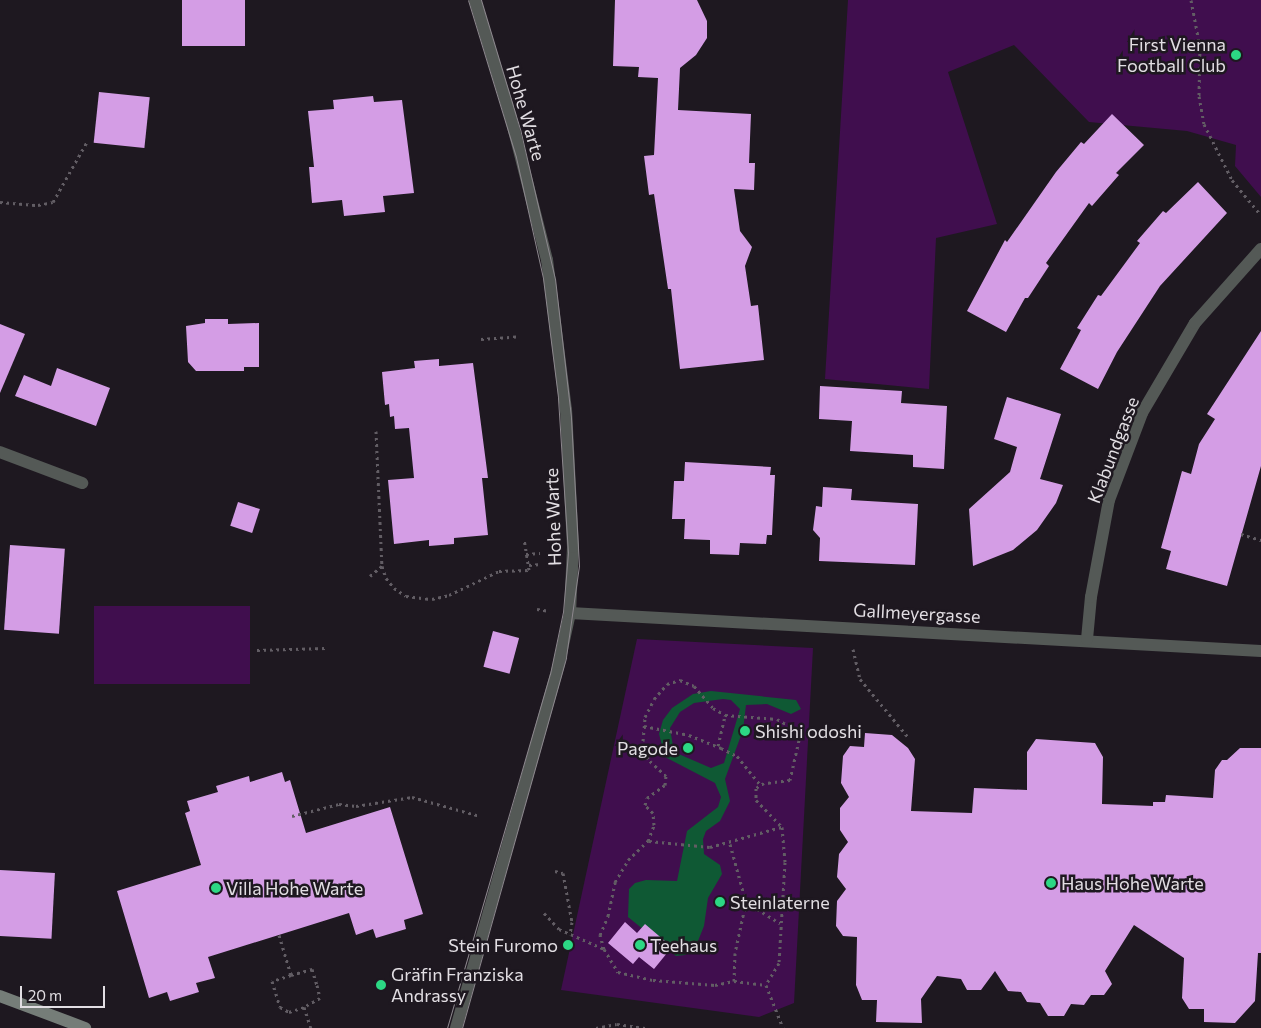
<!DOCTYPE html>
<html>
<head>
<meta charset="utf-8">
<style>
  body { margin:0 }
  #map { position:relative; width:1261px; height:1028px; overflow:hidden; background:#1e1820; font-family:Commissioner,sans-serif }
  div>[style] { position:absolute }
  .green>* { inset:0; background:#400e4e; transform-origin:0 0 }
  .water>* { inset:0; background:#0f5934 }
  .building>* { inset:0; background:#d49de5; transform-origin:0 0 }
  .path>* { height:3px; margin-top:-1.5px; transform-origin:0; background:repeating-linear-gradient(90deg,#625d64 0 2.5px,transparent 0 6.5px) }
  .minor>* { height:12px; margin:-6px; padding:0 6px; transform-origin:6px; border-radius:6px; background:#545956 }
  .tertiary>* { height:12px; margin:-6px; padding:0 6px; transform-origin:6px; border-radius:6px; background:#545956 }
  .secondary>* { height:12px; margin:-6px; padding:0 6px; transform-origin:6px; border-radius:6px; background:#757d78 }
  .tram>* { height:1px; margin:-0.5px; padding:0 0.5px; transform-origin:0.5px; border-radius:0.5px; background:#8d888e }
  .dots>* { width:14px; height:14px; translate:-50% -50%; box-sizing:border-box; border:2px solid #1e1820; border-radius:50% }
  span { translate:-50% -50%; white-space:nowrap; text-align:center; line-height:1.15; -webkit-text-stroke:5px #1e1820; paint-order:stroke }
  .poi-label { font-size:18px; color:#e2dee3 }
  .right { translate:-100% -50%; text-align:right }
  .left { translate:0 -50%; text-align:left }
  .street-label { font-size:18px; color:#e2dee3 }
  .scale { position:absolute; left:20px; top:986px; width:85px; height:22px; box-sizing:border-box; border:2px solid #e2dee3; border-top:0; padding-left:6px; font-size:15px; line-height:18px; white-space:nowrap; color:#e2dee3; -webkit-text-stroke:4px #1e1820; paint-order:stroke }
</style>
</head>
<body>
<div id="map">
  <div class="green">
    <i style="clip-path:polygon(848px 0,1261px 0,1261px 197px,1235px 166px,1236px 145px,1187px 131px,1089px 122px,1014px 45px,948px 72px,997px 224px,936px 238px,929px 389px,825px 379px)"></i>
    <i style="left:250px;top:606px;width:78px;height:156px;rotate:90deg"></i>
    <i style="clip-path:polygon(637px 639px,813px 648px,794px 1003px,759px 1017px,561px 990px)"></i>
  </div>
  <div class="water">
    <i style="clip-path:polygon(evenodd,711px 691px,796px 700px,801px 709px,791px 714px,767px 704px,746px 705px,743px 730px,725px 779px,730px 801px,720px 821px,706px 831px,703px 839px,704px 854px,720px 865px,722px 874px,708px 898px,704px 926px,696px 946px,685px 955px,676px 956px,628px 917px,629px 889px,635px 883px,646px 880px,677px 881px,687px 831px,718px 807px,721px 797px,715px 783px,665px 757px,659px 734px,663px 720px,672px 708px,693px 694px,711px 691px,723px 699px,731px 700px,740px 709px,724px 763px,711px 768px,674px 752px,670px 728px,680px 712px,694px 703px,723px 699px)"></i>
  </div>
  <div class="building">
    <i style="left:182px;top:0;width:63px;height:46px"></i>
    <i style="clip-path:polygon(615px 0,697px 0,707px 21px,707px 38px,696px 55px,680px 68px,678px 110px,751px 114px,749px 163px,755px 163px,754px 190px,734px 189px,740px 231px,752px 247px,745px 266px,751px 306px,758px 305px,764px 360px,680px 369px,671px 289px,668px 289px,654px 194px,649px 195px,644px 156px,654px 155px,658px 78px,638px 77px,639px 67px,613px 66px)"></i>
    <i style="left:99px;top:92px;width:51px;height:51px;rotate:6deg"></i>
    <i style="clip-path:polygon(373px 96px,374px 102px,402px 100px,414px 193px,383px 196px,385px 212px,344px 216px,342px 200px,312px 203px,309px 167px,314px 167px,308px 111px,334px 109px,333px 100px)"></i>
    <i style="clip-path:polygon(1112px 114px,1144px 145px,1116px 173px,1119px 175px,1092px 206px,1089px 203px,1046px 263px,1049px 266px,1028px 298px,1025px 298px,1006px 332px,967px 311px,1005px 240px,1007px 242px,1056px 172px,1081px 142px,1084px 144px)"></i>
    <i style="clip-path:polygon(1198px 182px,1227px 213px,1160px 286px,1117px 352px,1098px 389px,1060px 369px,1081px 330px,1077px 328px,1098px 295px,1101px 296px,1140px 243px,1137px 241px,1163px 211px,1166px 213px)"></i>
    <i style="clip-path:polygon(205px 319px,228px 319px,228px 324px,259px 323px,259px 367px,244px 367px,244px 371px,196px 371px,188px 362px,186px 326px,205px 323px)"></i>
    <i style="clip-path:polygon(0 324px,25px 334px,0 393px)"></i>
    <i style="clip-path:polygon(1261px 331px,1261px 466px,1227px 586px,1166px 569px,1171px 551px,1161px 548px,1182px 471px,1191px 474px,1199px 444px,1215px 419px,1207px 414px)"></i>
    <i style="clip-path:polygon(439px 359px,439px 366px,473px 363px,488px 478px,482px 478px,488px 535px,454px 538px,454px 544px,429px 546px,429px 540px,394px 544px,388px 480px,414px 478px,409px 428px,395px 429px,394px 416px,390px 417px,389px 404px,385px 405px,382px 372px,415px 368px,414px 361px)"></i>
    <i style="clip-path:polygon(57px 368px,110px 388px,96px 426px,15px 396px,24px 375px,51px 386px)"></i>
    <i style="clip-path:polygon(820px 386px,902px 391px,901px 403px,947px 406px,944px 469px,913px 467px,913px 455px,850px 451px,852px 421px,819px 419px)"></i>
    <i style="clip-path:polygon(1007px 397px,1061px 414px,1040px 479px,1063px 485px,1056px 503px,1037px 530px,1013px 550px,973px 566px,969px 509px,1010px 472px,1017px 447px,994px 439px)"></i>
    <i style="clip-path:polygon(685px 462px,771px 467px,770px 475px,775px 475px,772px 535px,767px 535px,766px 544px,740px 543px,739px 555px,710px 554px,710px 540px,684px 539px,685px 519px,672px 519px,674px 481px,684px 481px)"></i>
    <i style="clip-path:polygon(823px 487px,852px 489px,851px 500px,918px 504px,915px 565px,819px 561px,820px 538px,813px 530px,816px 506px,822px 507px)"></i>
    <i style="left:238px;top:502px;width:23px;height:25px;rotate:18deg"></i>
    <i style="left:10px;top:545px;width:55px;height:85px;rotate:4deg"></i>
    <i style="left:493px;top:631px;width:27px;height:37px;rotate:15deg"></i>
    <i style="clip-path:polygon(865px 733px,892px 735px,908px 748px,915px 759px,911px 811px,972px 813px,974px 788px,1027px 790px,1027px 752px,1036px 739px,1095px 743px,1103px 757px,1102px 804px,1153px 806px,1153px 802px,1165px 802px,1166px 795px,1213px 798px,1215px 770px,1222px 760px,1227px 760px,1240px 748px,1261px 748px,1261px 953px,1258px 953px,1255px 1001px,1235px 1023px,1204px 1022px,1204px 1009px,1189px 1009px,1182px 998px,1184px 958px,1134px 925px,1105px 971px,1112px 984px,1104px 995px,1091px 995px,1084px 1005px,1071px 1004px,1064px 1016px,1048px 1016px,1040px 1003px,1027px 1002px,1021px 992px,1008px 991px,995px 971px,981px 990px,967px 990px,961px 979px,937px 976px,921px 999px,922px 1023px,876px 1022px,877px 1000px,862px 1000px,856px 985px,857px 937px,843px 936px,836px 926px,837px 901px,846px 889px,837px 877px,839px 854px,848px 842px,840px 830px,840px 808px,849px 797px,841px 783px,843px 756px,850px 746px,864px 747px)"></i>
    <i style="clip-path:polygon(282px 772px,285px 782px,290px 780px,306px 833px,390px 807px,423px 914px,404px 920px,406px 929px,376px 938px,373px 929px,356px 935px,349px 913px,208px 957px,215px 978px,196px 983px,199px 992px,170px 1001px,167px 992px,149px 998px,117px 891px,201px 865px,185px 813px,190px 811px,187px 801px,218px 792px,216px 786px,249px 776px,250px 782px)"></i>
    <i style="left:0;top:870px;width:55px;height:66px;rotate:3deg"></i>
    <i style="clip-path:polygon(625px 922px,637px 933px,645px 924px,672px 947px,654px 969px,639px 957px,633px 964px,608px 943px)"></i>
  </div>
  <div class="path">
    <i style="left:1191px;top:0;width:48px;rotate:79.2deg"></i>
    <i style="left:1200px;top:47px;width:49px;rotate:91.2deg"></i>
    <i style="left:1199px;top:96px;width:28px;rotate:80deg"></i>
    <i style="left:1204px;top:124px;width:63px;rotate:63.4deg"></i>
    <i style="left:1232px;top:180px;width:45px;rotate:50.4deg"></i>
    <i style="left:0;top:202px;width:38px;rotate:5deg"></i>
    <i style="left:38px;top:205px;width:15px;rotate:-11deg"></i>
    <i style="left:53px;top:202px;width:71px;rotate:-60.6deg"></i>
    <i style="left:481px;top:339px;width:39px;rotate:-4deg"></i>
    <i style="left:376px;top:431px;width:135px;rotate:87.5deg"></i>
    <i style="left:382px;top:566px;width:13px;rotate:72deg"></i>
    <i style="left:386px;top:578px;width:13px;rotate:51deg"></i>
    <i style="left:394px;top:588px;width:14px;rotate:34deg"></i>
    <i style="left:406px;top:596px;width:26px;rotate:7deg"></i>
    <i style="left:432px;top:599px;width:17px;rotate:-13deg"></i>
    <i style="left:449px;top:595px;width:55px;rotate:-25.6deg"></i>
    <i style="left:499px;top:571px;width:30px;rotate:-2deg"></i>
    <i style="left:529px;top:570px;width:31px;rotate:-99deg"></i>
    <i style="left:1241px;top:534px;width:21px;rotate:17deg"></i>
    <i style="left:526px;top:554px;width:14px;rotate:-4deg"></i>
    <i style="left:529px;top:565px;width:12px;rotate:-5deg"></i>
    <i style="left:370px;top:576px;width:16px;rotate:-40deg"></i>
    <i style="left:537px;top:609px;width:13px;rotate:9deg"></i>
    <i style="left:853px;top:649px;width:31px;rotate:77deg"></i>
    <i style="left:860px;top:679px;width:75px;rotate:50.4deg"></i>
    <i style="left:257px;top:650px;width:69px;rotate:-1.7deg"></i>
    <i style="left:644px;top:726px;width:46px;rotate:11.3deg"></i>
    <i style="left:689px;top:735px;width:35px;rotate:22deg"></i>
    <i style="left:721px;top:748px;width:18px;rotate:27deg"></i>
    <i style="left:737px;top:756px;width:36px;rotate:51deg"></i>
    <i style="left:718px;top:746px;width:32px;rotate:-77deg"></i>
    <i style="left:292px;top:816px;width:49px;rotate:-14.3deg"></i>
    <i style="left:339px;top:804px;width:17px;rotate:7deg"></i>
    <i style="left:356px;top:806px;width:57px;rotate:-9.1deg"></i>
    <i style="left:412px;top:797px;width:71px;rotate:15.6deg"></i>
    <i style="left:649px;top:841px;width:61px;rotate:5.6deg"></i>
    <i style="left:710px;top:847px;width:74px;rotate:-15.7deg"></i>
    <i style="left:730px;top:844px;width:60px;rotate:74.6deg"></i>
    <i style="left:746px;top:902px;width:52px;rotate:102.2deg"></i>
    <i style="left:735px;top:953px;width:28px;rotate:92deg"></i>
    <i style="left:555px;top:871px;width:8px;rotate:14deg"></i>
    <i style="left:563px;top:873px;width:50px;rotate:79.6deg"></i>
    <i style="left:572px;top:922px;width:13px;rotate:99deg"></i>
    <i style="left:746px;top:902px;width:40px;rotate:32deg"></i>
    <i style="left:544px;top:913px;width:22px;rotate:47deg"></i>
    <i style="left:559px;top:929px;width:49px;rotate:24deg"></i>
    <i style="left:604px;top:949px;width:27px;rotate:59deg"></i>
    <i style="left:618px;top:972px;width:36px;rotate:13deg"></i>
    <i style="left:653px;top:980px;width:62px;rotate:4.6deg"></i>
    <i style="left:715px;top:985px;width:19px;rotate:-12deg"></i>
    <i style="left:734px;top:981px;width:32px;rotate:7deg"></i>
    <i style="left:766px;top:985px;width:46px;rotate:68.4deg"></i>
    <i style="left:279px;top:935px;width:42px;rotate:73.3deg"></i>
    <i style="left:291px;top:975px;width:22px;rotate:-16deg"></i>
    <i style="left:312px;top:969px;width:17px;rotate:73deg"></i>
    <i style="left:317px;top:985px;width:13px;rotate:77deg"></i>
    <i style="left:320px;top:998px;width:18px;rotate:151deg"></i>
    <i style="left:304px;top:1007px;width:22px;rotate:72deg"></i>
    <i style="left:604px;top:949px;width:15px;rotate:-106deg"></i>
    <i style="left:600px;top:935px;width:21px;rotate:-67deg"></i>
    <i style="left:608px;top:916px;width:35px;rotate:-78deg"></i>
    <i style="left:615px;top:882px;width:26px;rotate:-59deg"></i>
    <i style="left:628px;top:860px;width:28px;rotate:-44deg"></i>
    <i style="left:648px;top:841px;width:17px;rotate:-69deg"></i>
    <i style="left:654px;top:825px;width:12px;rotate:-95deg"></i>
    <i style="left:653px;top:813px;width:11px;rotate:-135deg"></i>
    <i style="left:645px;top:805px;width:7px;rotate:-74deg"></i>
    <i style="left:647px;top:798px;width:22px;rotate:-36deg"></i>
    <i style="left:665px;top:785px;width:9px;rotate:-84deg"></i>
    <i style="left:666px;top:776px;width:25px;rotate:-137deg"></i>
    <i style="left:648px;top:759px;width:19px;rotate:-106deg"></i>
    <i style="left:643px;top:741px;width:24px;rotate:-85deg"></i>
    <i style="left:645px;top:717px;width:20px;rotate:-63deg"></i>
    <i style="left:654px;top:699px;width:20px;rotate:-49deg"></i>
    <i style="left:667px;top:684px;width:14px;rotate:-17deg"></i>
    <i style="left:680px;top:680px;width:15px;rotate:23deg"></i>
    <i style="left:694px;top:686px;width:29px;rotate:49deg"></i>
    <i style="left:713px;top:708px;width:14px;rotate:30deg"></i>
    <i style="left:725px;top:715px;width:52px;rotate:4.4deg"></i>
    <i style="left:777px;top:719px;width:20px;rotate:30deg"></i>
    <i style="left:794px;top:729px;width:12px;rotate:66deg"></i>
    <i style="left:799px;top:740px;width:41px;rotate:102.7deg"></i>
    <i style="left:790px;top:780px;width:26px;rotate:173deg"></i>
    <i style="left:764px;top:783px;width:9px;rotate:148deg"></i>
    <i style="left:756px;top:788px;width:12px;rotate:90deg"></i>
    <i style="left:756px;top:800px;width:37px;rotate:46deg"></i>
    <i style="left:782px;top:827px;width:35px;rotate:85deg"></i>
    <i style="left:785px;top:862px;width:101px;rotate:93.4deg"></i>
    <i style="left:779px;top:963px;width:26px;rotate:121deg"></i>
    <i style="left:291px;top:975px;width:20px;rotate:162deg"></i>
    <i style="left:272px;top:981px;width:27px;rotate:73deg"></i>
    <i style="left:280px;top:1007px;width:10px;rotate:29deg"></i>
    <i style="left:289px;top:1012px;width:16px;rotate:-18deg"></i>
    <i style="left:596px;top:1028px;width:21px;rotate:-11deg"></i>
    <i style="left:617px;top:1024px;width:30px;rotate:8deg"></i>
  </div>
  <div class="minor">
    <i style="left:0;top:452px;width:88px;rotate:20.7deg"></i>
    <i style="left:570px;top:613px;width:692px;rotate:3.15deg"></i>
    <i style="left:1087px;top:639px;width:42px;rotate:-84.6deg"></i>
    <i style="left:1091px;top:597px;width:99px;rotate:-79.5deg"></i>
    <i style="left:1109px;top:500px;width:93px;rotate:-69.2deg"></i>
    <i style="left:1142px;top:413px;width:104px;rotate:-59.5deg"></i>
    <i style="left:1195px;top:323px;width:99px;rotate:-48.3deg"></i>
  </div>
  <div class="tertiary">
    <i style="left:456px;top:1028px;width:379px;rotate:-74.2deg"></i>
    <i style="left:559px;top:663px;width:51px;rotate:-77.6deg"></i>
    <i style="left:570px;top:613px;width:66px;rotate:-87.4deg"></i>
    <i style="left:573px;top:547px;width:137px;rotate:-92.9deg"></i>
    <i style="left:566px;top:410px;width:151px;rotate:-97.2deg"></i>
    <i style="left:547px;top:260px;width:150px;rotate:-104.3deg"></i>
    <i style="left:510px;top:115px;width:120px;rotate:-106.9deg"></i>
  </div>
  <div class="secondary">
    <i style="left:0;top:996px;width:91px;rotate:20.6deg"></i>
  </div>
  <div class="tram">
    <i style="left:447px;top:1028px;width:369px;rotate:-73.8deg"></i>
    <i style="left:550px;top:674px;width:63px;rotate:-78.2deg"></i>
    <i style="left:563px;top:612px;width:59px;rotate:-85.2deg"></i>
    <i style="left:568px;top:553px;width:156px;rotate:-93.7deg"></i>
    <i style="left:558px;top:397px;width:120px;rotate:-97.2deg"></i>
    <i style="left:543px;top:278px;width:124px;rotate:-102.6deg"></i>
    <i style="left:516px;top:157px;width:164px;rotate:-107deg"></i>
    <i style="left:462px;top:1028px;width:385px;rotate:-74.3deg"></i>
    <i style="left:566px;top:657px;width:92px;rotate:-81.9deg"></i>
    <i style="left:579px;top:566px;width:149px;rotate:-93.1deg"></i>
    <i style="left:571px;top:417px;width:139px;rotate:-96.6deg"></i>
    <i style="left:555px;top:279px;width:154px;rotate:-103.1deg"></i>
    <i style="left:520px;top:129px;width:135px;rotate:-106.8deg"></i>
  </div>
  <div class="dots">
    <i style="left:1236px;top:55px;background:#2cd884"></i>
    <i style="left:745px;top:731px;background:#2cd884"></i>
    <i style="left:688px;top:748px;background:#2cd884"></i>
    <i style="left:1051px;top:883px;background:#2cd884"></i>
    <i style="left:216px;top:888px;background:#2cd884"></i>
    <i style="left:720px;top:902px;background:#2cd884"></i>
    <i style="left:568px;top:945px;background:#2cd884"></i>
    <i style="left:640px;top:945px;background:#2cd884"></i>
    <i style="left:381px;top:985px;background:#2cd884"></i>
  </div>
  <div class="poi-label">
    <span class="right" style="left:1226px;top:55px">First Vienna<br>Football Club</span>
    <span class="left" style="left:755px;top:731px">Shishi odoshi</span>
    <span class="right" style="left:678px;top:748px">Pagode</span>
    <span class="left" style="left:1061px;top:883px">Haus Hohe Warte</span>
    <span class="left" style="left:226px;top:888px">Villa Hohe Warte</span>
    <span class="left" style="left:730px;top:902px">Steinlaterne</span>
    <span class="right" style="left:558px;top:945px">Stein Furomo</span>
    <span class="left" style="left:650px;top:945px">Teehaus</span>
    <span class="left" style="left:391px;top:985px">Gräfin Franziska<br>Andrassy</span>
  </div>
  <div class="street-label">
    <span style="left:526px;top:113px;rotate:74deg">Hohe Warte</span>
    <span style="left:1113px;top:450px;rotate:-69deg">Klabundgasse</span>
    <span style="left:553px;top:517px;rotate:-92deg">Hohe Warte</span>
    <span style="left:917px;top:613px;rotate:3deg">Gallmeyergasse</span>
  </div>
  <div class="scale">20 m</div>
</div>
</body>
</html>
